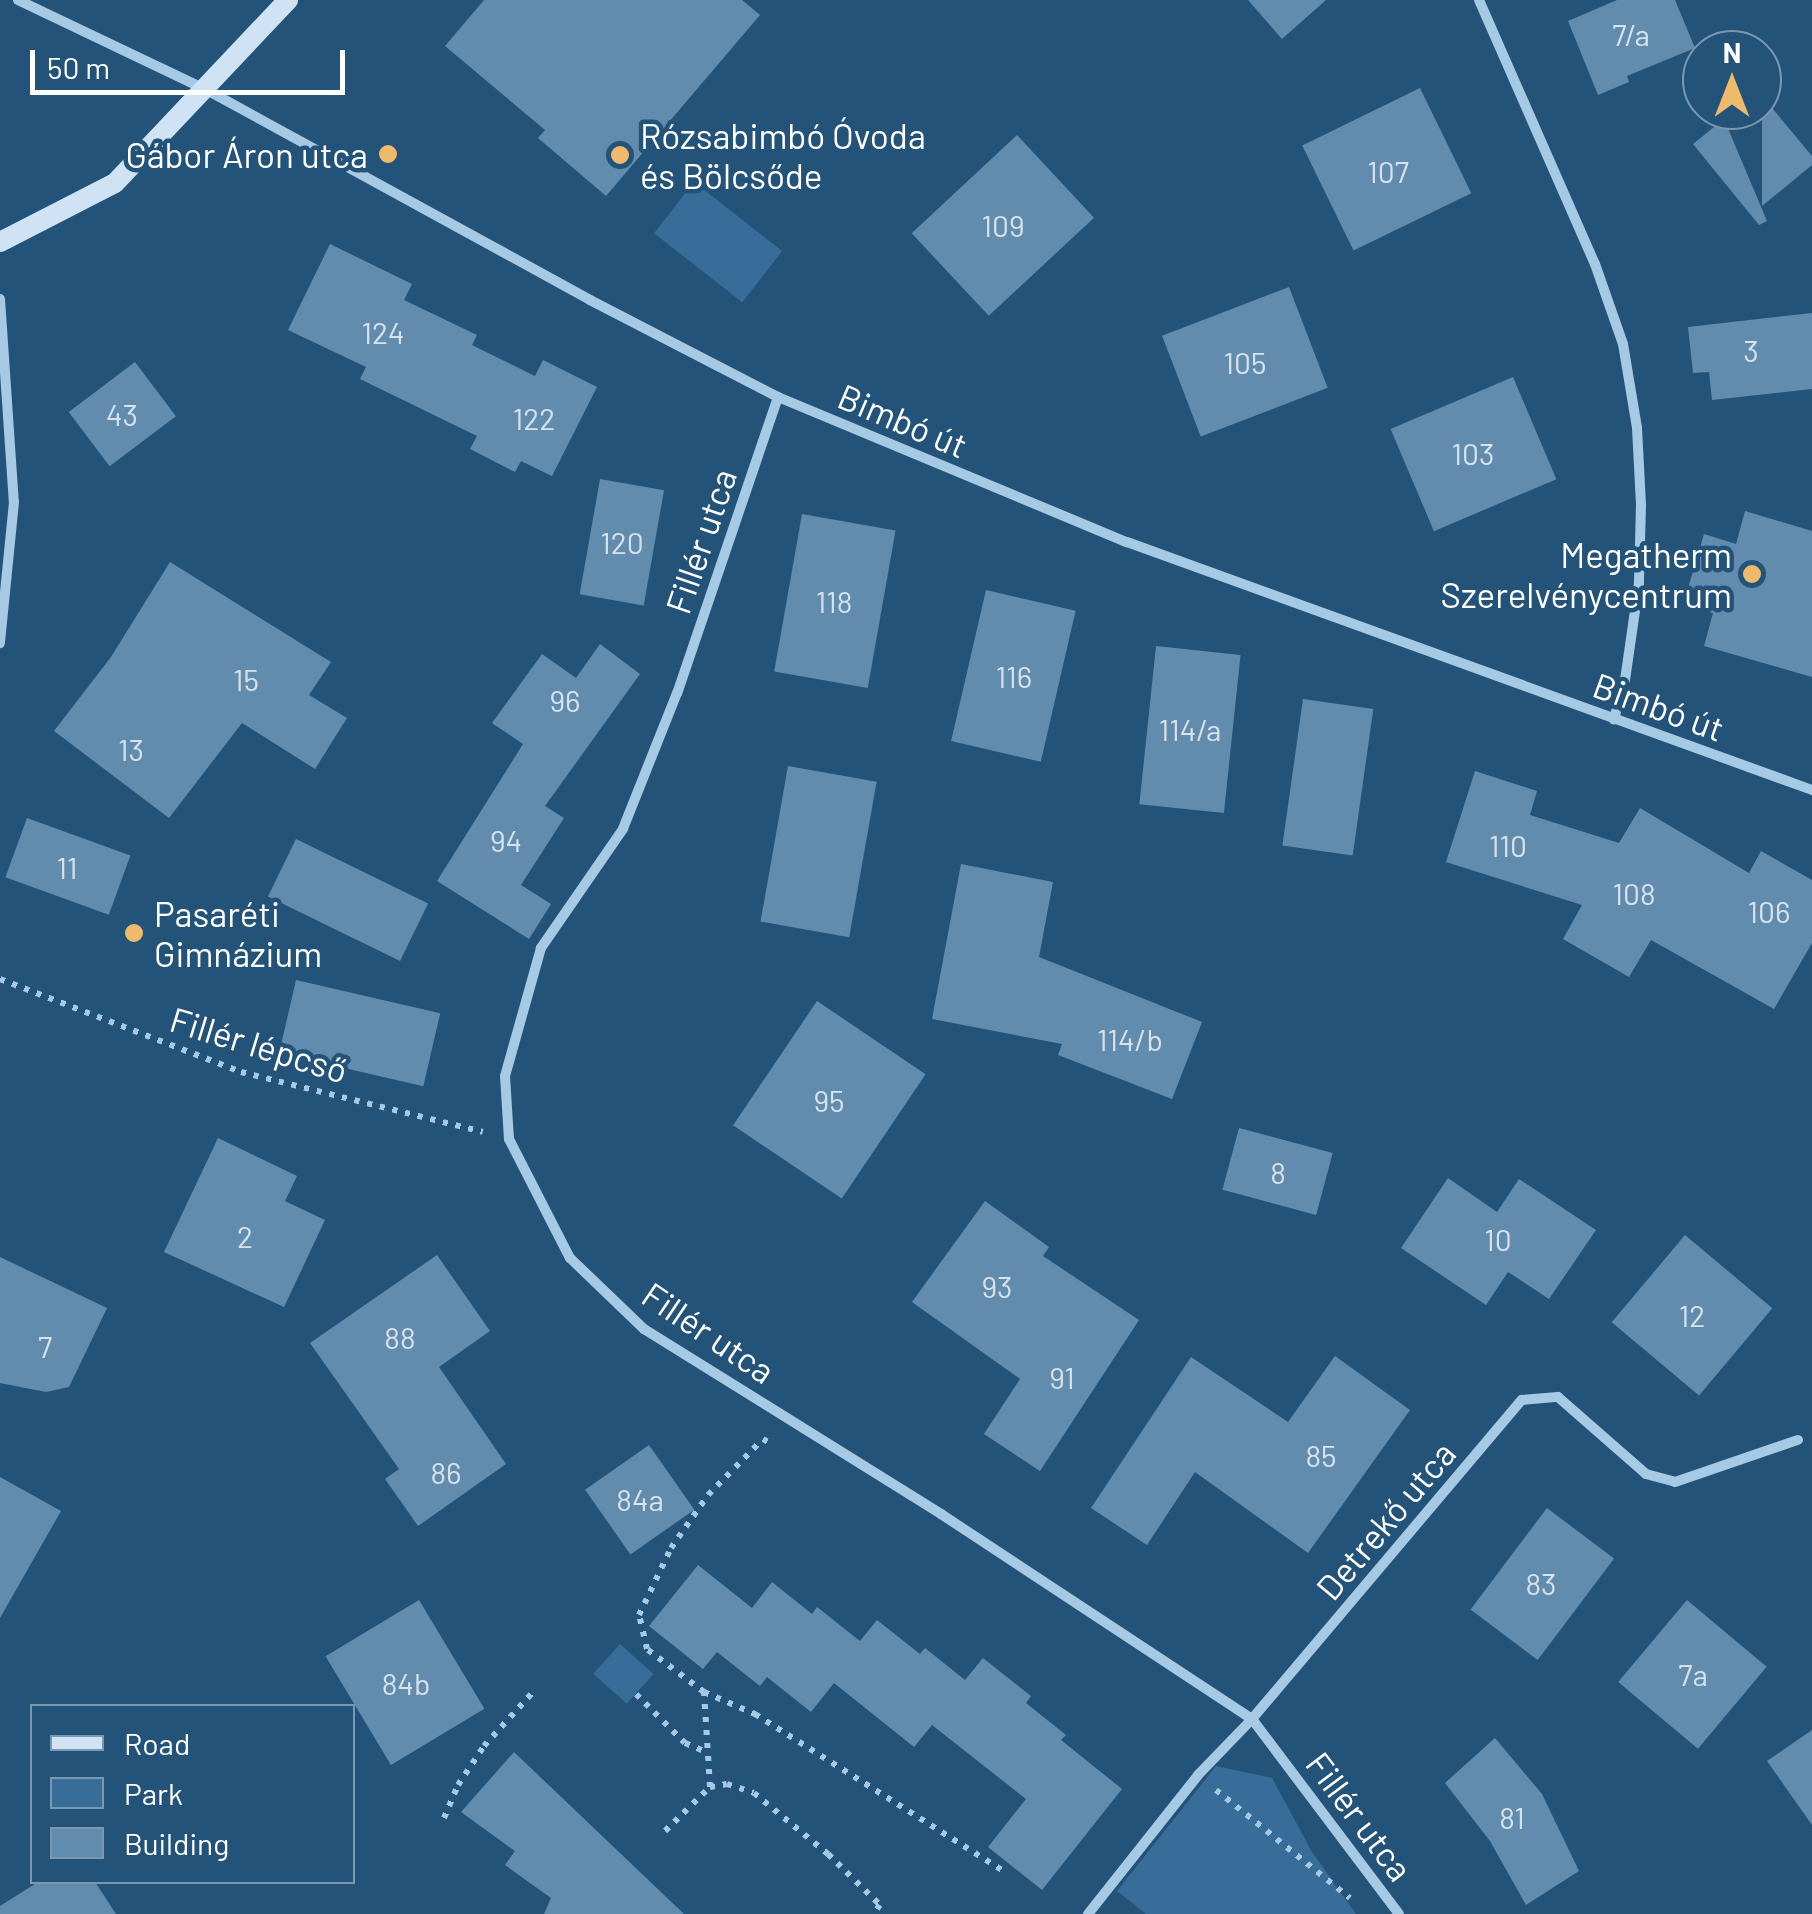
<!DOCTYPE html>
<html>
<head>
<meta charset="utf-8">
<style>
  body { margin:0 }
  #map { position:relative; width:1812px; height:1914px; overflow:hidden; background:#24537a; font-family:Barlow,sans-serif }
  div>[style] { position:absolute }
  .green>* { inset:0; background:#376d98; transform-origin:0 0 }
  .building>* { inset:0; background:#618cae; transform-origin:0 0 }
  .path>* { height:6px; margin-top:-3px; transform-origin:0; background:repeating-linear-gradient(90deg,#a6c9e4 0 5px,transparent 0 13px) }
  .street>* { height:10px; margin:-5px; padding:0 5px; transform-origin:5px; border-radius:5px; background:#a6c9e4 }
  .secondary>* { height:20px; margin:-10px; padding:0 10px; transform-origin:10px; border-radius:10px; background:#cfe3f4 }
  .dots>* { width:28px; height:28px; translate:-50% -50%; box-sizing:border-box; border:5px solid #24537a; border-radius:50% }
  span { translate:-50% -50%; white-space:nowrap; text-align:center; line-height:1.15; -webkit-text-stroke:9px #24537a; paint-order:stroke }
  .number-label { font-size:30px; color:#d8e2eb }
  .number-label span { -webkit-text-stroke-width:0 }
  .poi-label { font-size:35px; color:#fff }
  .left { translate:0 -50%; text-align:left }
  .right { translate:-100% -50%; text-align:right }
  .street-label { font-size:35px; color:#fff }
  .legend { position:absolute; left:30px; top:1704px; width:325px; height:180px; box-sizing:border-box; background:#24537a; border:2px solid #7c98af; margin:0; padding:12px 18px; list-style:none; font-size:30px; color:#fff }
  .legend li { display:flex; align-items:center; gap:20px; height:50px }
  .legend b { width:50px; border:2px solid #7c98af }
  .north { position:absolute; left:1682px; top:30px; width:100px; height:100px; box-sizing:border-box; background:#24537a; border:2px solid #7c98af; border-radius:50%; rotate:0deg; font-size:28px; font-weight:700; line-height:40px; text-align:center; color:#fff }
  .north::after { content:''; display:block; margin:auto; width:35px; height:45px; background:#efba6a; clip-path:polygon(50% 0,100% 100%,50% 72%,0 100%) }
  .scale { position:absolute; left:30px; top:50px; width:315px; height:45px; box-sizing:border-box; border:5px solid #fff; border-top:0; padding-left:12px; font-size:30px; line-height:35px; white-space:nowrap; color:#fff; -webkit-text-stroke:8px #24537a; paint-order:stroke }
</style>
</head>
<body>
<div id="map">
  <div class="green">
    <i style="left:694px;top:182px;width:112px;height:65px;rotate:38deg"></i>
    <i style="left:620px;top:1644px;width:45px;height:40px;rotate:42deg"></i>
    <i style="clip-path:polygon(1216px 1766px,1272px 1778px,1312px 1852px,1356px 1914px,1146px 1914px,1117px 1891px)"></i>
  </div>
  <div class="building">
    <i style="clip-path:polygon(484px 0,742px 0,760px 15px,606px 196px,538px 138px,545px 130px,445px 46px)"></i>
    <i style="clip-path:polygon(1248px 0,1326px 0,1282px 39px)"></i>
    <i style="clip-path:polygon(1617px 0,1675px 0,1695px 48px,1627px 76px,1629px 82px,1598px 95px,1568px 21px)"></i>
    <i style="left:1420px;top:88px;width:117px;height:131px;rotate:64deg"></i>
    <i style="clip-path:polygon(1762px 96px,1812px 156px,1812px 165px,1762px 206px)"></i>
    <i style="clip-path:polygon(1724px 119px,1767px 221px,1759px 225px,1693px 144px)"></i>
    <i style="left:1017px;top:135px;width:113px;height:144px;rotate:47deg"></i>
    <i style="clip-path:polygon(330px 244px,412px 284px,404px 300px,477px 335px,472px 345px,535px 376px,543px 360px,597px 387px,552px 476px,521px 461px,515px 472px,470px 449px,477px 436px,360px 379px,366px 367px,288px 330px)"></i>
    <i style="left:1289px;top:287px;width:108px;height:136px;rotate:69deg"></i>
    <i style="clip-path:polygon(1812px 313px,1812px 389px,1712px 400px,1709px 372px,1693px 373px,1688px 327px)"></i>
    <i style="left:135px;top:362px;width:68px;height:83px;rotate:53deg"></i>
    <i style="left:1513px;top:377px;width:111px;height:133px;rotate:67deg"></i>
    <i style="left:600px;top:479px;width:65px;height:117px;rotate:10deg"></i>
    <i style="clip-path:polygon(1745px 511px,1812px 531px,1812px 677px,1704px 646px,1713px 613px,1683px 605px,1704px 534px,1736px 544px)"></i>
    <i style="left:802px;top:514px;width:95px;height:160px;rotate:10deg"></i>
    <i style="clip-path:polygon(170px 562px,331px 662px,309px 695px,347px 718px,315px 769px,242px 723px,169px 818px,54px 731px,111px 657px)"></i>
    <i style="left:986px;top:590px;width:92px;height:155px;rotate:13deg"></i>
    <i style="clip-path:polygon(600px 644px,640px 674px,545px 806px,564px 818px,521px 885px,551px 904px,529px 939px,437px 881px,523px 744px,492px 723px,542px 654px,576px 678px)"></i>
    <i style="left:1156px;top:646px;width:85px;height:159px;rotate:6deg"></i>
    <i style="left:1303px;top:699px;width:71px;height:148px;rotate:8deg"></i>
    <i style="left:788px;top:766px;width:90px;height:158px;rotate:10deg"></i>
    <i style="clip-path:polygon(1475px 771px,1537px 791px,1530px 815px,1619px 843px,1640px 808px,1749px 873px,1761px 851px,1812px 880px,1812px 943px,1774px 1009px,1651px 940px,1629px 977px,1563px 939px,1582px 905px,1446px 862px)"></i>
    <i style="left:27px;top:818px;width:110px;height:63px;rotate:20deg"></i>
    <i style="left:296px;top:839px;width:147px;height:64px;rotate:26deg"></i>
    <i style="clip-path:polygon(961px 864px,1053px 882px,1039px 957px,1202px 1022px,1172px 1099px,1058px 1055px,1062px 1044px,932px 1019px)"></i>
    <i style="left:296px;top:980px;width:148px;height:75px;rotate:13deg"></i>
    <i style="left:817px;top:1001px;width:131px;height:150px;rotate:34deg"></i>
    <i style="left:1239px;top:1128px;width:97px;height:64px;rotate:15deg"></i>
    <i style="clip-path:polygon(218px 1138px,297px 1176px,285px 1201px,325px 1220px,284px 1307px,164px 1252px)"></i>
    <i style="clip-path:polygon(1448px 1178px,1497px 1212px,1519px 1179px,1596px 1230px,1549px 1299px,1508px 1272px,1486px 1305px,1401px 1248px)"></i>
    <i style="clip-path:polygon(985px 1201px,1049px 1247px,1043px 1256px,1139px 1320px,1040px 1471px,984px 1434px,1020px 1379px,912px 1302px)"></i>
    <i style="left:1685px;top:1235px;width:114px;height:114px;rotate:40deg"></i>
    <i style="clip-path:polygon(437px 1255px,490px 1331px,439px 1367px,506px 1464px,418px 1526px,385px 1479px,399px 1469px,310px 1343px)"></i>
    <i style="clip-path:polygon(0 1257px,107px 1308px,69px 1387px,46px 1392px,0 1383px)"></i>
    <i style="clip-path:polygon(1335px 1356px,1410px 1410px,1308px 1553px,1195px 1472px,1147px 1545px,1091px 1508px,1191px 1357px,1288px 1422px)"></i>
    <i style="left:649px;top:1445px;width:79px;height:78px;rotate:55deg"></i>
    <i style="clip-path:polygon(0 1477px,61px 1511px,0 1618px)"></i>
    <i style="left:1547px;top:1508px;width:84px;height:127px;rotate:37deg"></i>
    <i style="clip-path:polygon(698px 1565px,752px 1608px,772px 1582px,812px 1614px,817px 1607px,860px 1641px,877px 1620px,920px 1654px,925px 1648px,965px 1680px,983px 1658px,1031px 1696px,1026px 1703px,1066px 1735px,1061px 1740px,1122px 1789px,1042px 1890px,988px 1847px,1026px 1799px,932px 1725px,914px 1747px,834px 1683px,811px 1712px,767px 1677px,760px 1686px,717px 1652px,703px 1669px,649px 1626px)"></i>
    <i style="left:419px;top:1600px;width:127px;height:109px;rotate:59deg"></i>
    <i style="left:1687px;top:1600px;width:104px;height:107px;rotate:40deg"></i>
    <i style="clip-path:polygon(1812px 1730px,1812px 1825px,1767px 1761px)"></i>
    <i style="clip-path:polygon(1495px 1738px,1542px 1794px,1579px 1871px,1526px 1905px,1490px 1841px,1445px 1783px)"></i>
    <i style="clip-path:polygon(514px 1752px,684px 1914px,544px 1914px,551px 1898px,505px 1865px,515px 1851px,461px 1812px)"></i>
    <i style="clip-path:polygon(38px 1882px,95px 1882px,116px 1914px,0 1914px,0 1906px)"></i>
  </div>
  <div class="path">
    <i style="left:0;top:979px;width:258px;rotate:21.1deg"></i>
    <i style="left:241px;top:1072px;width:249px;rotate:13.9deg"></i>
    <i style="left:704px;top:1692px;width:71px;rotate:-143deg"></i>
    <i style="left:647px;top:1649px;width:35px;rotate:-103deg"></i>
    <i style="left:639px;top:1615px;width:74px;rotate:-64.5deg"></i>
    <i style="left:671px;top:1548px;width:65px;rotate:-55.1deg"></i>
    <i style="left:708px;top:1495px;width:78px;rotate:-45.5deg"></i>
    <i style="left:763px;top:1439px;width:10px;rotate:29deg"></i>
    <i style="left:636px;top:1694px;width:69px;rotate:45deg"></i>
    <i style="left:685px;top:1743px;width:25px;rotate:23deg"></i>
    <i style="left:710px;top:1787px;width:95px;rotate:-93.6deg"></i>
    <i style="left:704px;top:1692px;width:56px;rotate:23.3deg"></i>
    <i style="left:755px;top:1714px;width:292px;rotate:32.3deg"></i>
    <i style="left:1216px;top:1790px;width:172px;rotate:38.9deg"></i>
    <i style="left:444px;top:1818px;width:36px;rotate:-67deg"></i>
    <i style="left:458px;top:1785px;width:47px;rotate:-56.3deg"></i>
    <i style="left:484px;top:1746px;width:72px;rotate:-47.8deg"></i>
    <i style="left:665px;top:1831px;width:63px;rotate:-44.4deg"></i>
    <i style="left:710px;top:1787px;width:17px;rotate:-10deg"></i>
    <i style="left:727px;top:1784px;width:28px;rotate:18deg"></i>
    <i style="left:754px;top:1793px;width:96px;rotate:39.5deg"></i>
    <i style="left:828px;top:1854px;width:73px;rotate:44.4deg"></i>
    <i style="left:880px;top:1905px;width:11px;rotate:128deg"></i>
  </div>
  <div class="street">
    <i style="left:18px;top:0;width:207px;rotate:25.5deg"></i>
    <i style="left:205px;top:89px;width:439px;rotate:28.7deg"></i>
    <i style="left:590px;top:300px;width:212px;rotate:27.3deg"></i>
    <i style="left:778px;top:397px;width:378px;rotate:22.6deg"></i>
    <i style="left:1127px;top:542px;width:729px;rotate:19.9deg"></i>
    <i style="left:1479px;top:0;width:288px;rotate:66.3deg"></i>
    <i style="left:1595px;top:264px;width:85px;rotate:70.7deg"></i>
    <i style="left:1623px;top:344px;width:85px;rotate:80.5deg"></i>
    <i style="left:1637px;top:428px;width:77px;rotate:87deg"></i>
    <i style="left:1641px;top:505px;width:78px;rotate:91.5deg"></i>
    <i style="left:1639px;top:583px;width:98px;rotate:98.2deg"></i>
    <i style="left:1625px;top:680px;width:41px;rotate:105.8deg"></i>
    <i style="left:0;top:299px;width:203px;rotate:86.1deg"></i>
    <i style="left:14px;top:502px;width:142px;rotate:95.7deg"></i>
    <i style="left:778px;top:397px;width:313px;rotate:108.8deg"></i>
    <i style="left:677px;top:693px;width:146px;rotate:111.7deg"></i>
    <i style="left:623px;top:829px;width:145px;rotate:124.6deg"></i>
    <i style="left:541px;top:948px;width:133px;rotate:105.7deg"></i>
    <i style="left:505px;top:1076px;width:63px;rotate:86.4deg"></i>
    <i style="left:509px;top:1139px;width:134px;rotate:62.9deg"></i>
    <i style="left:570px;top:1258px;width:103px;rotate:43.8deg"></i>
    <i style="left:644px;top:1329px;width:350px;rotate:31.9deg"></i>
    <i style="left:941px;top:1514px;width:372px;rotate:33.4deg"></i>
    <i style="left:1252px;top:1719px;width:244px;rotate:53deg"></i>
    <i style="left:1088px;top:1914px;width:177px;rotate:-51.6deg"></i>
    <i style="left:1198px;top:1775px;width:78px;rotate:-46deg"></i>
    <i style="left:1252px;top:1719px;width:418px;rotate:-49.8deg"></i>
    <i style="left:1522px;top:1400px;width:36px;rotate:-5deg"></i>
    <i style="left:1558px;top:1397px;width:117px;rotate:41.2deg"></i>
    <i style="left:1646px;top:1474px;width:30px;rotate:15deg"></i>
    <i style="left:1675px;top:1482px;width:130px;rotate:-18.9deg"></i>
  </div>
  <div class="secondary">
    <i style="left:0;top:242px;width:129px;rotate:-27.2deg"></i>
    <i style="left:115px;top:183px;width:252px;rotate:-46.6deg"></i>
  </div>
  <div class="dots">
    <i style="left:388px;top:154px;background:#efba6a"></i>
    <i style="left:620px;top:155px;background:#efba6a"></i>
    <i style="left:1752px;top:574px;background:#efba6a"></i>
    <i style="left:134px;top:933px;background:#efba6a"></i>
  </div>
  <div class="number-label">
    <span style="left:1631px;top:34px">7/a</span>
    <span style="left:1388px;top:171px">107</span>
    <span style="left:1003px;top:225px">109</span>
    <span style="left:383px;top:332px">124</span>
    <span style="left:1751px;top:350px">3</span>
    <span style="left:1245px;top:362px">105</span>
    <span style="left:122px;top:414px">43</span>
    <span style="left:534px;top:418px">122</span>
    <span style="left:1473px;top:453px">103</span>
    <span style="left:622px;top:542px">120</span>
    <span style="left:834px;top:601px">118</span>
    <span style="left:1014px;top:676px">116</span>
    <span style="left:246px;top:679px">15</span>
    <span style="left:565px;top:700px">96</span>
    <span style="left:1190px;top:729px">114/a</span>
    <span style="left:131px;top:749px">13</span>
    <span style="left:506px;top:840px">94</span>
    <span style="left:1508px;top:845px">110</span>
    <span style="left:67px;top:867px">11</span>
    <span style="left:1634px;top:893px">108</span>
    <span style="left:1769px;top:911px">106</span>
    <span style="left:1130px;top:1039px">114/b</span>
    <span style="left:829px;top:1100px">95</span>
    <span style="left:1278px;top:1172px">8</span>
    <span style="left:245px;top:1236px">2</span>
    <span style="left:1498px;top:1239px">10</span>
    <span style="left:997px;top:1286px">93</span>
    <span style="left:1692px;top:1315px">12</span>
    <span style="left:400px;top:1337px">88</span>
    <span style="left:45px;top:1346px">7</span>
    <span style="left:1062px;top:1377px">91</span>
    <span style="left:1321px;top:1455px">85</span>
    <span style="left:446px;top:1472px">86</span>
    <span style="left:640px;top:1499px">84a</span>
    <span style="left:1541px;top:1583px">83</span>
    <span style="left:1693px;top:1674px">7a</span>
    <span style="left:406px;top:1683px">84b</span>
    <span style="left:1512px;top:1817px">81</span>
  </div>
  <div class="poi-label">
    <span class="left" style="left:640px;top:155px">Rózsabimbó Óvoda<br>és Bölcsőde</span>
    <span class="right" style="left:368px;top:154px">Gábor Áron utca</span>
    <span class="right" style="left:1732px;top:574px">Megatherm<br>Szerelvénycentrum</span>
    <span class="left" style="left:154px;top:933px">Pasaréti<br>Gimnázium</span>
  </div>
  <div class="street-label">
    <span style="left:903px;top:420px;rotate:23deg">Bimbó út</span>
    <span style="left:700px;top:541px;rotate:-71deg">Fillér utca</span>
    <span style="left:1659px;top:706px;rotate:20deg">Bimbó út</span>
    <span style="left:259px;top:1044px;rotate:17deg">Fillér lépcső</span>
    <span style="left:709px;top:1332px;rotate:34deg">Fillér utca</span>
    <span style="left:1385px;top:1520px;rotate:-50deg">Detrekő utca</span>
    <span style="left:1360px;top:1816px;rotate:53deg">Fillér utca</span>
  </div>
  <ul class="legend">
  <li><b style="height:12px;background:#cfe3f4"></b>Road</li>
  <li><b style="height:28px;background:#376d98"></b>Park</li>
  <li><b style="height:28px;background:#618cae"></b>Building</li>
  </ul>
  <div class="north">N</div>
  <div class="scale">50 m</div>
</div>
</body>
</html>
